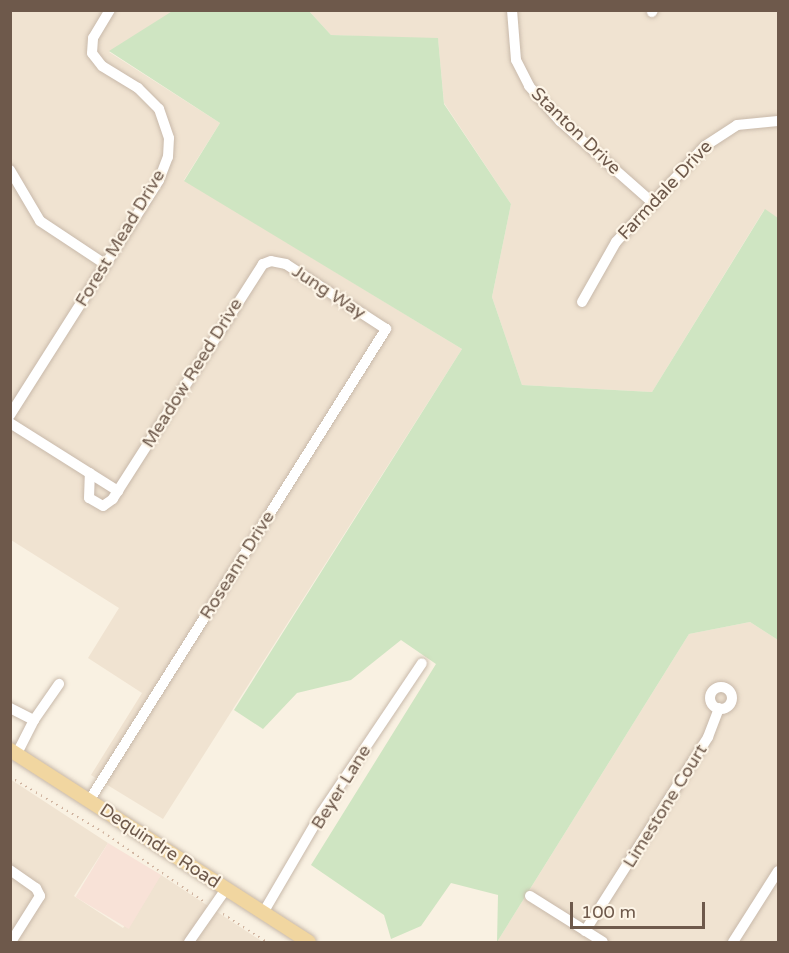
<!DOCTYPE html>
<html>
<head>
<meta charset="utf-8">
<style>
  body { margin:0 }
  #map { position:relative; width:789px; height:953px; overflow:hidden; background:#f9f1e2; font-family:"Varela Round",sans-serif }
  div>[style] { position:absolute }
  .residential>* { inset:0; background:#f0e3d1 }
  .commercial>* { inset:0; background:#f8e2d7; transform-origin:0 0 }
  .green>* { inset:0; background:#cfe5c2 }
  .path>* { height:1.5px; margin-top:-0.75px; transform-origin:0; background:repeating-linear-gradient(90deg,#d0b4a0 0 1.5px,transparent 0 6px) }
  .roads { filter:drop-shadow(0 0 2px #c8b9aa) drop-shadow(0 0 2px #c8b9aa) }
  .minor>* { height:10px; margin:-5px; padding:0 5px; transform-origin:5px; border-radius:5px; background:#fff }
  .minor>.ring { margin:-5px; padding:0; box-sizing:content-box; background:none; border:10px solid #fff; border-radius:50% }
  .major>* { height:14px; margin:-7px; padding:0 7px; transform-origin:7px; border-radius:7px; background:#f1d6a0 }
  span { translate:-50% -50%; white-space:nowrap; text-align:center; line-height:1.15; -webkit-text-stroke:4.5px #fdf5e7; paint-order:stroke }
  .street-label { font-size:18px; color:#6e594b }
  .frame { position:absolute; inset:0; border:12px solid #6e594b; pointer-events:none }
  .scale { position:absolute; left:570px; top:902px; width:135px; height:27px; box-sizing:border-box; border:3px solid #6e594b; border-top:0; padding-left:8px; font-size:18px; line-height:21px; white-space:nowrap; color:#6e594b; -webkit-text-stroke:4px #fdf5e7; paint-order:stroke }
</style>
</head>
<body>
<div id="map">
  <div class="residential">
    <i style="clip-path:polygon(11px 11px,174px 11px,109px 52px,220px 123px,184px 180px,462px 349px,163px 819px,91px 775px,142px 693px,88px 658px,119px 608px,11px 540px)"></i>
    <i style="clip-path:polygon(309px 11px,778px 11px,778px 218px,764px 210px,652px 392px,522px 385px,492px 297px,511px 204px,444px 103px,438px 39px,331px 35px)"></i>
    <i style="clip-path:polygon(750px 622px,778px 640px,778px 942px,497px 942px,689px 634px)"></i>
    <i style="clip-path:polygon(10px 779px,108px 843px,74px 896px,123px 928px,161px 875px,263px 942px,11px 942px)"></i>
  </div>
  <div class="commercial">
    <i style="left:108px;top:843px;width:62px;height:63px;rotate:31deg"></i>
  </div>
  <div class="green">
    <i style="clip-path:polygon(174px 10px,309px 11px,331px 35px,438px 38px,444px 104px,511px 204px,492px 297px,522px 385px,652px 392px,765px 209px,778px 218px,778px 640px,750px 622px,689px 634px,497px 942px,498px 895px,451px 883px,421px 926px,391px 939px,384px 915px,311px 865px,436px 664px,401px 640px,351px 680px,297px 693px,263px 729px,234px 710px,462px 349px,184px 181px,220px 123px,109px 51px)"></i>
  </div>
  <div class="path">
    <i style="left:10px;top:777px;width:108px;rotate:30.6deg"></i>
    <i style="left:103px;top:832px;width:125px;rotate:34.6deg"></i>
    <i style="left:223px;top:914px;width:52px;rotate:32.5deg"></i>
  </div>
  <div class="roads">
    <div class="minor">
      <i style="left:512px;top:10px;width:50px;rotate:85.4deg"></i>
      <i style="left:516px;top:60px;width:29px;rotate:63deg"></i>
      <i style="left:529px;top:86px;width:47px;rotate:48.5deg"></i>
      <i style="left:560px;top:121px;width:125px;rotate:41.4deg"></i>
      <i style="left:652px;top:12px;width:2px;rotate:-63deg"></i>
      <i style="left:10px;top:170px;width:59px;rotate:59.5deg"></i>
      <i style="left:40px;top:221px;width:78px;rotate:33.5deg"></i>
      <i style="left:582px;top:302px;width:69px;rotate:-60.5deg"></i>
      <i style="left:616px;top:242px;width:131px;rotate:-47.2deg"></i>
      <i style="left:705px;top:146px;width:38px;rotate:-33deg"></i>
      <i style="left:737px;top:125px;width:41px;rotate:-5.6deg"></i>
      <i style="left:10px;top:415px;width:278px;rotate:-57.6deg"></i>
      <i style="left:159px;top:180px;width:25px;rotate:-69deg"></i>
      <i style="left:168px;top:157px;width:19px;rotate:-87deg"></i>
      <i style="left:169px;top:138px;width:31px;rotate:-109deg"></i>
      <i style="left:159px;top:109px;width:30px;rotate:-135deg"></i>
      <i style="left:138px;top:88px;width:42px;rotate:-148.6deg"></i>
      <i style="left:102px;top:66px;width:16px;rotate:-128deg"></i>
      <i style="left:92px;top:53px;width:15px;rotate:-86deg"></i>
      <i style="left:93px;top:38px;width:33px;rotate:-59deg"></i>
      <i style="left:10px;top:423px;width:128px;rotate:32.2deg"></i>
      <i class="ring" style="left:710px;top:687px;width:12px;height:12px"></i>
      <i style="left:10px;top:708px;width:27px;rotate:27deg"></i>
      <i style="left:34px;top:720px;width:38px;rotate:117deg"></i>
      <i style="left:34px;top:720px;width:44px;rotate:-55.2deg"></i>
      <i style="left:89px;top:801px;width:558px;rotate:-57.82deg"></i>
      <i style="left:386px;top:329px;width:119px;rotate:-147deg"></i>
      <i style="left:286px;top:264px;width:15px;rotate:-169deg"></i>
      <i style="left:271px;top:261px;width:9px;rotate:159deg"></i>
      <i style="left:263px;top:264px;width:279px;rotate:122.6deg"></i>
      <i style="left:113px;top:499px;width:12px;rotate:145deg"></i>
      <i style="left:103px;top:506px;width:16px;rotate:-150deg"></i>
      <i style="left:89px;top:498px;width:25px;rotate:-88deg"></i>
      <i style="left:10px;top:870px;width:32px;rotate:35deg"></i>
      <i style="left:36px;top:888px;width:9px;rotate:63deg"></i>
      <i style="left:40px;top:896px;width:54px;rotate:122.2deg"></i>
      <i style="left:530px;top:896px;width:86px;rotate:32.2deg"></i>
      <i style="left:263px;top:913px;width:117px;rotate:-59.7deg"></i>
      <i style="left:322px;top:812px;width:179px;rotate:-56.1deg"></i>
      <i style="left:585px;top:931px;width:230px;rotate:-57.6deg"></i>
      <i style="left:708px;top:737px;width:31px;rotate:-69deg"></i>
      <i style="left:189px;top:942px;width:65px;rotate:-55.1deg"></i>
      <i style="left:733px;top:942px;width:84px;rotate:-57.6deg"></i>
    </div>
    <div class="major">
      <i style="left:10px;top:750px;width:355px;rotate:32.7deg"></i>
    </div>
  </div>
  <div class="street-label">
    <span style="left:576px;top:131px;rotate:44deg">Stanton Drive</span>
    <span style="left:665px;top:190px;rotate:-47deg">Farmdale Drive</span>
    <span style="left:120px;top:238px;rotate:-59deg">Forest Mead Drive</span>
    <span style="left:329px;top:292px;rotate:33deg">Jung Way</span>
    <span style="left:192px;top:373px;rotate:-58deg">Meadow Reed Drive</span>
    <span style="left:237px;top:565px;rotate:-58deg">Roseann Drive</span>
    <span style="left:341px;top:787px;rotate:-58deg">Beyer Lane</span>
    <span style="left:665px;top:806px;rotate:-58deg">Limestone Court</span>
    <span style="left:160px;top:846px;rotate:33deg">Dequindre Road</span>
  </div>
  <div class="frame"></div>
  <div class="scale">100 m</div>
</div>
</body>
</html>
